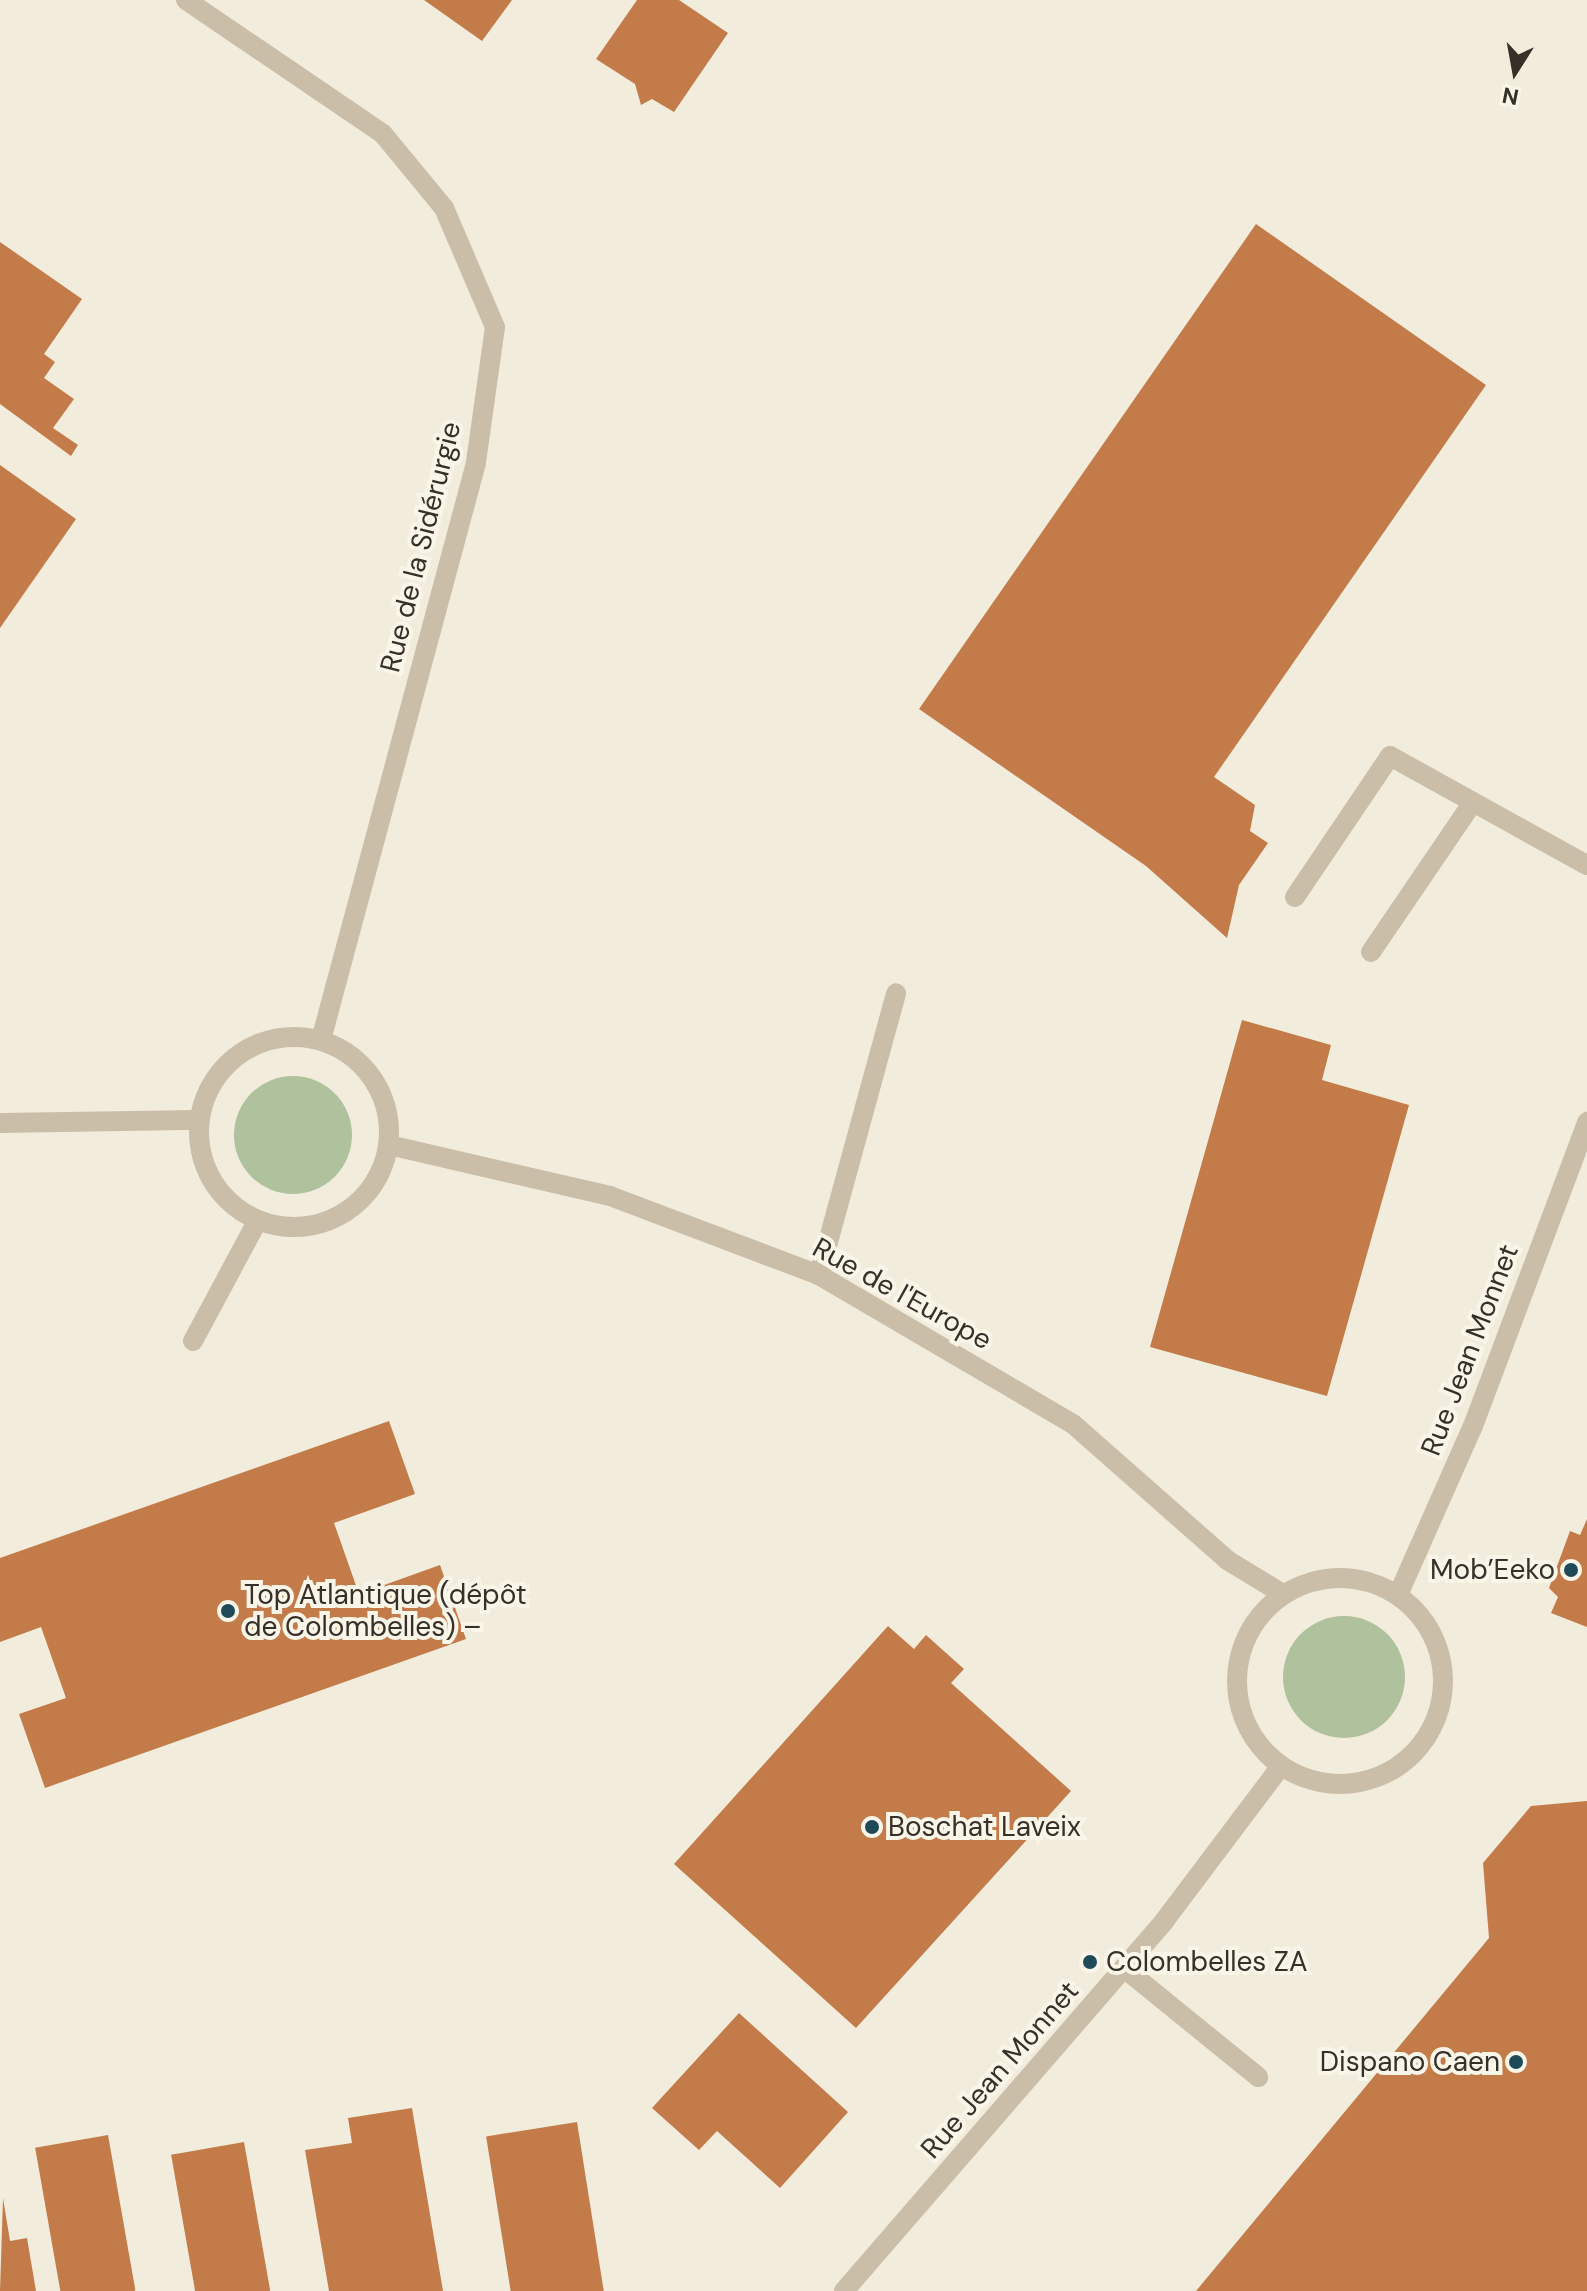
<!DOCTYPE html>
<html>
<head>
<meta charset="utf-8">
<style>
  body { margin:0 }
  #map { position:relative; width:1587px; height:2291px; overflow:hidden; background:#f2ecdd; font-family:"DM Sans",sans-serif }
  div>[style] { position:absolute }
  .green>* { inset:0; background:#afc19d }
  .round { border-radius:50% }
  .building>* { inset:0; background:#c37c49; transform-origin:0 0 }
  .lane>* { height:20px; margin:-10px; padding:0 10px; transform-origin:10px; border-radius:10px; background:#cabea9 }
  .street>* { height:20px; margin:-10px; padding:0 10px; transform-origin:10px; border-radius:10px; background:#cabea9 }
  .street>.ring { margin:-10px; padding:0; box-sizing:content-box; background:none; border:20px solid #cabea9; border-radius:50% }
  .dots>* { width:22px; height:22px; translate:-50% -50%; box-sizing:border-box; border:4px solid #f9f5e9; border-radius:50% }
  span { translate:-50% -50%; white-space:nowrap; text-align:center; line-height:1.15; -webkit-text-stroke:8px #f9f5e9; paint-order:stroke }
  .street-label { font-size:28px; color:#373029 }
  .poi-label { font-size:28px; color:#373029 }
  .right { translate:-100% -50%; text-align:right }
  .left { translate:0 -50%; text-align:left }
  .north { position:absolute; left:1475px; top:32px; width:80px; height:80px; -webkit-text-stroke:6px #f9f5e9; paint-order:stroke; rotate:191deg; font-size:22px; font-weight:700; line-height:32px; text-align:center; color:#373029 }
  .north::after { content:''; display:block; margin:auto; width:28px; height:36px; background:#373029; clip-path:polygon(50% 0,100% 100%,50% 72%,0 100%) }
</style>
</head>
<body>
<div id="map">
  <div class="green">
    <i class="round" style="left:234px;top:1076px;width:118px;height:118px"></i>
    <i class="round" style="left:1283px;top:1616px;width:122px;height:122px"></i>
  </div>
  <div class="building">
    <i style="clip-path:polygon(424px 0,512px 0,482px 41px)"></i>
    <i style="clip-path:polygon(637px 0,679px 0,728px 33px,674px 112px,652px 99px,641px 105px,635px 84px,596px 59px)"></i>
    <i style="clip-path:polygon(1256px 224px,1486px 385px,1214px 777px,1255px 805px,1250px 831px,1268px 843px,1239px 885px,1227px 938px,1146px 866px,919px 709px)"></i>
    <i style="clip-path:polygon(0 242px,82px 299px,44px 354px,55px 362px,44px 378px,74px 399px,53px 428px,78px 445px,71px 456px,0 404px)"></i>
    <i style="clip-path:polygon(0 465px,76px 519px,0 628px)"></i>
    <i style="clip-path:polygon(1242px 1020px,1331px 1045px,1322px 1080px,1409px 1105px,1327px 1396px,1150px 1347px)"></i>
    <i style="clip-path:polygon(389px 1421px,415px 1494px,334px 1523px,359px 1594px,440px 1565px,466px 1639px,45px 1788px,19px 1714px,66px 1698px,41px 1627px,0 1642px,0 1558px)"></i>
    <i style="clip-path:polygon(1587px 1519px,1587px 1627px,1551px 1613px,1558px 1597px,1549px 1588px,1570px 1531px,1580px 1535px)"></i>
    <i style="clip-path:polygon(888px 1626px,914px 1649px,926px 1635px,964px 1669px,951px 1683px,1071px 1791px,856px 2028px,674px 1864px)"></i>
    <i style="clip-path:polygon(1587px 1801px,1587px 2291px,1196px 2291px,1489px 1938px,1483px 1863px,1531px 1806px)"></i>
    <i style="clip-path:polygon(739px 2013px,848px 2112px,780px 2188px,717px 2131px,699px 2150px,652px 2108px)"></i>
    <i style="clip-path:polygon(412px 2108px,443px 2291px,329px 2291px,305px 2150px,352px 2143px,348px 2118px)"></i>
    <i style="left:577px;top:2122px;width:171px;height:92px;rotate:81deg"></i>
    <i style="left:108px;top:2135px;width:158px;height:74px;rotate:80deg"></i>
    <i style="left:244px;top:2142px;width:151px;height:74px;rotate:80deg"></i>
    <i style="clip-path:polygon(3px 2198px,10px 2241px,27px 2238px,36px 2291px,0 2291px)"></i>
  </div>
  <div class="lane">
    <i style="left:1295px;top:897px;width:170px;rotate:-56deg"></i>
    <i style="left:1390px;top:756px;width:225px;rotate:29deg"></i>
    <i style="left:1371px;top:952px;width:181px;rotate:-55.8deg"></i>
    <i style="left:819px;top:1275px;width:292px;rotate:-74.7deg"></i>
    <i style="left:193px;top:1341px;width:137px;rotate:-61.8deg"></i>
    <i style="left:1124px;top:1968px;width:173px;rotate:39.1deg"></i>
  </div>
  <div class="street">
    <i style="left:186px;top:0;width:238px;rotate:34.2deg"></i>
    <i style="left:383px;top:134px;width:96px;rotate:50.5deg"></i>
    <i style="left:444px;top:208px;width:129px;rotate:66.8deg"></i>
    <i style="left:495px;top:327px;width:137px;rotate:98deg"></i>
    <i style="left:476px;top:463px;width:597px;rotate:105.04deg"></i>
    <i class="ring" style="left:199px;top:1037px;width:170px;height:170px"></i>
    <i style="left:0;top:1123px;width:199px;rotate:-0.9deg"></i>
    <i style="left:389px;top:1145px;width:227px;rotate:13deg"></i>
    <i style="left:610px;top:1196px;width:223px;rotate:20.7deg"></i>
    <i style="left:819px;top:1275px;width:294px;rotate:30.4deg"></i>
    <i style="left:1073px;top:1424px;width:205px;rotate:41.4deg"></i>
    <i style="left:1227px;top:1560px;width:66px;rotate:31.3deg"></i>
    <i class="ring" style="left:1237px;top:1578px;width:186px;height:186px"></i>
    <i style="left:1398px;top:1595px;width:185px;rotate:-66.1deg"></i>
    <i style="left:1473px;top:1426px;width:325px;rotate:-69.4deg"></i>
    <i style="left:844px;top:2291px;width:491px;rotate:-49.1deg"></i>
    <i style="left:1165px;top:1920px;width:193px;rotate:-53deg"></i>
  </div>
  <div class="dots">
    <i style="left:1571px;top:1570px;background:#1f4a58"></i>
    <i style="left:228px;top:1611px;background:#1f4a58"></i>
    <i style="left:872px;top:1827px;background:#1f4a58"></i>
    <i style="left:1090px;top:1962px;background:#1f4a58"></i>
    <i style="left:1516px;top:2062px;background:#1f4a58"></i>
  </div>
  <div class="street-label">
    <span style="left:421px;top:547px;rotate:-76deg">Rue de la Sidérurgie</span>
    <span style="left:902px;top:1294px;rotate:29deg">Rue de l'Europe</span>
    <span style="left:1470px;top:1350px;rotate:-69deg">Rue Jean Monnet</span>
    <span style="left:1000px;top:2070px;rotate:-49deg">Rue Jean Monnet</span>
  </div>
  <div class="poi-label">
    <span class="right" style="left:1555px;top:1570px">Mob’Eeko</span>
    <span class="left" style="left:244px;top:1611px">Top Atlantique (dépôt<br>de Colombelles) –</span>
    <span class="left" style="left:888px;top:1827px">Boschat Laveix</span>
    <span class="left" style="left:1106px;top:1962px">Colombelles ZA</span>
    <span class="right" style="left:1500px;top:2062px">Dispano Caen</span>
  </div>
  <div class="north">N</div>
</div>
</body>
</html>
